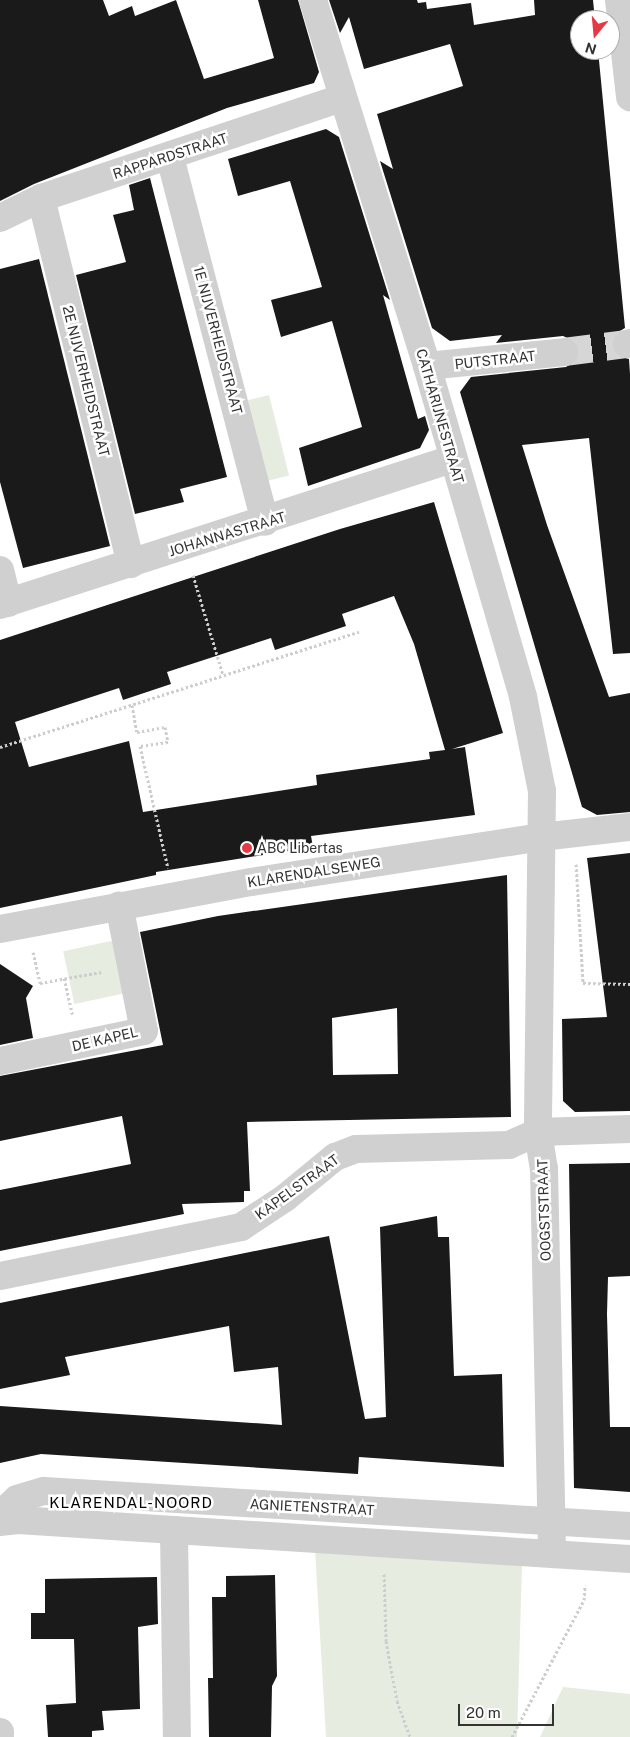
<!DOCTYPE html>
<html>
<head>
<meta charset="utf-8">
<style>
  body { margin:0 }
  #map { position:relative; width:630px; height:1737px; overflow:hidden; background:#fff; font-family:"Public Sans",sans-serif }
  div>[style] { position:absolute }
  .green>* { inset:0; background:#e6ecdf; transform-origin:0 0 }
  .building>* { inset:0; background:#1a1a1a }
  .street-tunnel>* { height:28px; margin-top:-14px; transform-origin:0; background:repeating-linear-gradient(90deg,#d6d6d6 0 28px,transparent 0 42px) }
  .path>* { height:3px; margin-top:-1.5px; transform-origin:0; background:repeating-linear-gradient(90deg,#cdcdcd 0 2.5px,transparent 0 5px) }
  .street>* { height:28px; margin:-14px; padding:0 14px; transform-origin:14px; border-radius:14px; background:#d0d0d0 }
  .dots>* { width:14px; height:14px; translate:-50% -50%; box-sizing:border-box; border:2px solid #fff; border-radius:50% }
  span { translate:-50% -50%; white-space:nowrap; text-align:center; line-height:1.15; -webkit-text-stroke:5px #fff; paint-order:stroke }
  .street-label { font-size:14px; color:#333 }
  .poi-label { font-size:14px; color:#333 }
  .left { translate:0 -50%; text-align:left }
  .neighbourhood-label { font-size:15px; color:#000; letter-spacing:1px }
  .north { position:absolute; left:570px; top:10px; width:50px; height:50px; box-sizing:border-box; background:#fff; border:1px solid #adadad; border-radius:50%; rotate:197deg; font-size:14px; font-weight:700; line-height:20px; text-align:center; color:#333 }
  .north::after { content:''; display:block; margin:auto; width:18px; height:22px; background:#e63946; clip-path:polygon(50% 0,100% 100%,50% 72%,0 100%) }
  .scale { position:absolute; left:458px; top:1704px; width:96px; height:22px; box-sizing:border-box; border:2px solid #333; border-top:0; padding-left:6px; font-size:15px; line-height:18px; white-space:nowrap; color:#333; -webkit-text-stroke:4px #fff; paint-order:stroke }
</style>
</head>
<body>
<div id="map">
  <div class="green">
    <i style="left:269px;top:395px;width:83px;height:29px;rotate:76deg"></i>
    <i style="left:116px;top:940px;width:54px;height:54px;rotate:78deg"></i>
    <i style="clip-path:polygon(315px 1549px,522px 1564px,517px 1737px,326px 1737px)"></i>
    <i style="clip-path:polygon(563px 1687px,630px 1694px,630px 1737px,540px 1737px)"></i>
  </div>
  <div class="building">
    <i style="clip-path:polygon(0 0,103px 0,109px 16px,132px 6px,135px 16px,176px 0,204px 79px,274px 58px,258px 0,298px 0,319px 72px,314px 83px,227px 108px,34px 184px,0 201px)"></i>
    <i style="clip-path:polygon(329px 0,417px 0,418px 3px,426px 2px,427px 9px,471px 3px,474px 25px,535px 15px,534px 0,593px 0,595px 20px,580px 20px,580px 50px,598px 50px,625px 328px,615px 334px,612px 348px,617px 356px,629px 359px,630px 374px,630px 653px,613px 654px,589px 438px,522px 445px,547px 525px,609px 697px,630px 693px,630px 812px,597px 815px,582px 807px,460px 392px,471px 377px,566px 367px,578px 359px,579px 350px,576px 342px,563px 336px,496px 343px,502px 335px,450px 341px,432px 328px,380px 161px,393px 169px,377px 114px,463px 86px,450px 44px,364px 69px,349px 17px,340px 33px)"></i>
    <i style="clip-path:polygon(326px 129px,339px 137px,390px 300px,383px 295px,418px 419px,425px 416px,429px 430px,420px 448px,308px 486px,299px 448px,362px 427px,332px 321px,281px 337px,271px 300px,322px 287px,290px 181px,238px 196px,228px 159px)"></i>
    <i style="clip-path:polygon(150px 178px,227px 477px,180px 489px,184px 502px,135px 514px,76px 275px,126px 262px,113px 215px,134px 210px,129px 185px)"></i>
    <i style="clip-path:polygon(39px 259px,110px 546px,23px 568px,0 482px,0 269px)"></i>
    <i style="clip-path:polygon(evenodd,434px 502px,503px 733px,452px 749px,465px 747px,475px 815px,311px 836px,313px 847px,156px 872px,156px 875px,0 908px,0 640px,340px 529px,434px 502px,394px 596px,414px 644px,445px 750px,429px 752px,430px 759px,316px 775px,317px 785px,143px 812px,129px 741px,29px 767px,15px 722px,119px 688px,123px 700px,171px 684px,167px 672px,271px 638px,275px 650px,346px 626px,342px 614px,394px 596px)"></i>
    <i style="clip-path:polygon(630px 853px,630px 1111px,575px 1112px,563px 1101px,562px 1019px,607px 1017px,587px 858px)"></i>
    <i style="clip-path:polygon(evenodd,507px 875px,511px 1117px,247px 1122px,250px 1191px,244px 1191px,244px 1202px,182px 1204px,184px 1214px,0 1251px,0 1190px,131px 1164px,122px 1116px,0 1141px,0 1076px,163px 1045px,140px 932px,218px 916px,507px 875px,397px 1008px,398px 1074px,333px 1075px,332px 1018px,397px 1008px)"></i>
    <i style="clip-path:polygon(0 964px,33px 986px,26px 998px,33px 1038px,0 1045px)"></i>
    <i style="clip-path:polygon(630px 1163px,630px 1276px,608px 1277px,607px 1314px,610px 1427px,630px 1427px,630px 1492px,574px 1488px,569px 1164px)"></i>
    <i style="clip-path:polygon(437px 1216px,438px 1237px,449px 1237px,454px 1376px,502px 1374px,504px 1467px,359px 1457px,358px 1474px,41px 1454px,0 1463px,0 1406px,282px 1425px,278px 1367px,234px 1372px,229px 1326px,65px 1357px,70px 1375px,0 1389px,0 1303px,329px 1236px,365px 1419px,386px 1417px,380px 1227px)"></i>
    <i style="clip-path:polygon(275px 1575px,277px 1676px,272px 1686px,271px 1737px,209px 1737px,208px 1678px,213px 1678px,212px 1597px,226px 1597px,226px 1576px)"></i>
    <i style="clip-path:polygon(157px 1577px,158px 1624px,138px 1627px,140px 1709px,102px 1711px,104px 1730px,92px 1731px,92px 1737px,48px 1737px,46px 1705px,76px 1703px,74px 1639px,31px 1639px,31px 1613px,45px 1613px,45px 1579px)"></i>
  </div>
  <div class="street-tunnel">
    <i style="left:564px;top:352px;width:64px;rotate:-7.2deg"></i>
  </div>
  <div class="path">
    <i style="left:193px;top:575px;width:104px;rotate:73.3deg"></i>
    <i style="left:132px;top:705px;width:27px;rotate:80deg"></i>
    <i style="left:137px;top:732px;width:28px;rotate:-10deg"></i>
    <i style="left:165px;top:727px;width:15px;rotate:79deg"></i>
    <i style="left:168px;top:742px;width:28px;rotate:172deg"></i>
    <i style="left:140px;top:746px;width:125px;rotate:77.1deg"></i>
    <i style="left:0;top:747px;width:377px;rotate:-17.8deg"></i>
    <i style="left:576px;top:864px;width:119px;rotate:86.6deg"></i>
    <i style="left:583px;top:983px;width:47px;rotate:1.2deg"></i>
    <i style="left:33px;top:952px;width:32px;rotate:77deg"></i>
    <i style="left:40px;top:983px;width:62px;rotate:-10.2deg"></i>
    <i style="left:64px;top:978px;width:37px;rotate:77deg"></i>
    <i style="left:384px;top:1574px;width:67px;rotate:88.3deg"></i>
    <i style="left:386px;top:1641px;width:61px;rotate:79.6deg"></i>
    <i style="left:397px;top:1701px;width:38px;rotate:70deg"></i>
    <i style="left:512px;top:1737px;width:155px;rotate:-62.3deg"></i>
    <i style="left:584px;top:1600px;width:15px;rotate:-86deg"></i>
  </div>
  <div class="street">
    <i style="left:313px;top:0;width:383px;rotate:72.7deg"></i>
    <i style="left:427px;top:366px;width:345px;rotate:73.8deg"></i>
    <i style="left:523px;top:697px;width:96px;rotate:78.6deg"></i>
    <i style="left:542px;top:791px;width:341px;rotate:90.7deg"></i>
    <i style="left:538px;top:1132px;width:36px;rotate:81deg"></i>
    <i style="left:544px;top:1168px;width:386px;rotate:88.8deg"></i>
    <i style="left:619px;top:0;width:98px;rotate:83.5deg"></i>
    <i style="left:170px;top:157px;width:377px;rotate:75.4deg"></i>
    <i style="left:41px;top:198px;width:377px;rotate:76.2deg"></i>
    <i style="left:0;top:218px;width:46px;rotate:-26deg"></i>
    <i style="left:41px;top:198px;width:316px;rotate:-18.4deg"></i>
    <i style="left:627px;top:344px;width:3px;rotate:-18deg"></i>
    <i style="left:427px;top:366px;width:138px;rotate:-5.8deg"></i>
    <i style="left:0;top:570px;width:34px;rotate:76deg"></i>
    <i style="left:0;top:605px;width:476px;rotate:-17.9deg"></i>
    <i style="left:0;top:929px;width:255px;rotate:-10.6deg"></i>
    <i style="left:251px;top:882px;width:293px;rotate:-8.8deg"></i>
    <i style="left:541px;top:837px;width:90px;rotate:-6.4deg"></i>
    <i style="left:0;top:1061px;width:147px;rotate:-11.8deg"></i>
    <i style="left:144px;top:1031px;width:128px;rotate:-101.2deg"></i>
    <i style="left:0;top:1276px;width:246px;rotate:-11.5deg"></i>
    <i style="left:241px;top:1227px;width:53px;rotate:-33.4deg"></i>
    <i style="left:285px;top:1198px;width:65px;rotate:-39.4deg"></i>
    <i style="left:335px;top:1157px;width:22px;rotate:-21deg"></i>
    <i style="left:356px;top:1149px;width:153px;rotate:-1.5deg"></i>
    <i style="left:509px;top:1145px;width:32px;rotate:-24deg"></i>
    <i style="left:538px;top:1132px;width:92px;rotate:-1.9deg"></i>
    <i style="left:0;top:1515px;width:23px;rotate:-43deg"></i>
    <i style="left:17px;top:1499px;width:28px;rotate:-17deg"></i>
    <i style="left:44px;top:1491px;width:587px;rotate:3.42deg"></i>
    <i style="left:0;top:1522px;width:18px;rotate:-6deg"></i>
    <i style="left:18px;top:1520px;width:613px;rotate:3.65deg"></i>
    <i style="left:174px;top:1530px;width:207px;rotate:89.2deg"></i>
    <i style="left:0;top:1732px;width:5px;rotate:90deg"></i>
  </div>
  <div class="dots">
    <i style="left:247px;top:848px;background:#e63946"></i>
  </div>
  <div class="street-label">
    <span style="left:170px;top:156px;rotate:-18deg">RAPPARDSTRAAT</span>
    <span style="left:218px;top:340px;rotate:75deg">1E NIJVERHEIDSTRAAT</span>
    <span style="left:495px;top:360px;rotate:-6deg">PUTSTRAAT</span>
    <span style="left:86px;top:381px;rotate:76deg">2E NIJVERHEIDSTRAAT</span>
    <span style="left:440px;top:416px;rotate:74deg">CATHARIJNESTRAAT</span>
    <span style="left:227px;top:534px;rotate:-17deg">JOHANNASTRAAT</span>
    <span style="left:314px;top:872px;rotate:-9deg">KLARENDALSEWEG</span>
    <span style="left:105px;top:1039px;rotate:-13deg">DE KAPEL</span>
    <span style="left:297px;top:1187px;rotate:-36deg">KAPELSTRAAT</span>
    <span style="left:544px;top:1210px;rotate:-92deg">OOGSTSTRAAT</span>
    <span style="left:312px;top:1507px;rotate:3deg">AGNIETENSTRAAT</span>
  </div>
  <div class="poi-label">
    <span class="left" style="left:257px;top:848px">ABC Libertas</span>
  </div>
  <div class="neighbourhood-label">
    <span style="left:131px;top:1503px">KLARENDAL-NOORD</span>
  </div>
  <div class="north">N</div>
  <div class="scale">20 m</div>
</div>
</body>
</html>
